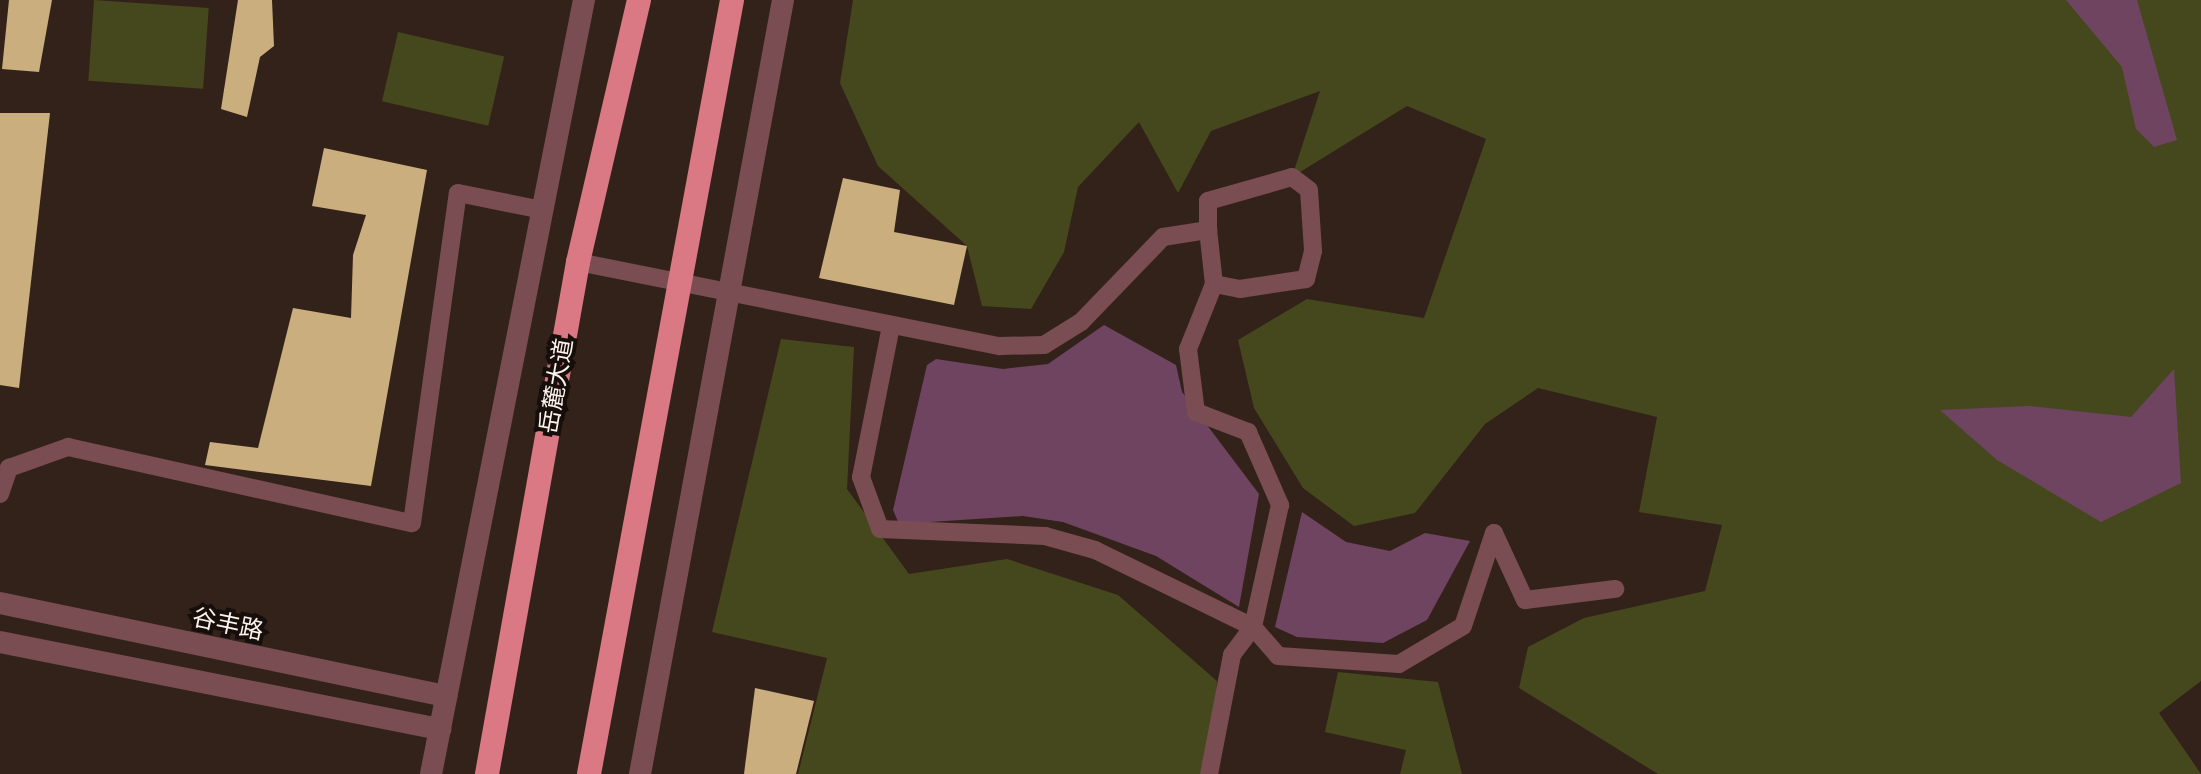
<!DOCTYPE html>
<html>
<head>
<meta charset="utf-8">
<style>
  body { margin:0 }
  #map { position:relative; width:2201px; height:774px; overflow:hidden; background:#33221a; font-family:"IBM Plex Serif","Noto Sans SC",serif }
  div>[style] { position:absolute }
  .green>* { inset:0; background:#45481d; transform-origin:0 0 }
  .water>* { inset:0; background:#6f4461 }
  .building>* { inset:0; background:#cbae7e }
  .minor>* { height:18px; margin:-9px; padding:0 9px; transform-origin:9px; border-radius:9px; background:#794d52 }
  .tertiary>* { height:22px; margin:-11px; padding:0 11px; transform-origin:11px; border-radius:11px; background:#794d52 }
  .trunk>* { height:24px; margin:-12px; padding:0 12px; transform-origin:12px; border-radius:12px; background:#da7884 }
  span { translate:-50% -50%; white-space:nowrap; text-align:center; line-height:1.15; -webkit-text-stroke:8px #150e0a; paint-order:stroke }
  .street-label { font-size:24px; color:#fef2ed }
</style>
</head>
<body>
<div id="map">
  <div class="green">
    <i style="left:94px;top:0;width:115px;height:81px;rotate:4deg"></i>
    <i style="clip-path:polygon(853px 0,2201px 0,2201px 681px,2159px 713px,2201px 774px,1658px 774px,1519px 688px,1528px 647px,1584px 618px,1705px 591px,1722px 525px,1639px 512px,1657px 417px,1538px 388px,1485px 424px,1415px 513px,1354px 526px,1303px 488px,1254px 408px,1238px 340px,1307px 299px,1424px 318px,1486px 139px,1407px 106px,1292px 177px,1320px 91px,1211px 131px,1178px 193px,1139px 122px,1078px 187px,1064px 252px,1031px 309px,982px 306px,967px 246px,878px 166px,840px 83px)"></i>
    <i style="left:398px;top:32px;width:109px;height:71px;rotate:13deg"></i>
    <i style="clip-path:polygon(781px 339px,854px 347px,847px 489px,909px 574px,1007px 559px,1118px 595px,1217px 681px,1211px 774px,798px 774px,827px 658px,712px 632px)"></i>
    <i style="clip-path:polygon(1338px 672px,1438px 682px,1462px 774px,1400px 774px,1406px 750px,1325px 732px)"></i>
  </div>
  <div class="water">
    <i style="clip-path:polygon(2066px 0,2137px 0,2177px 140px,2154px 147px,2136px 129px,2122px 67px)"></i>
    <i style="clip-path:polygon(1104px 325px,1176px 365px,1182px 392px,1259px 494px,1239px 607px,1156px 556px,1063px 522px,1023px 516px,899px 524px,893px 510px,927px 365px,936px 359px,1003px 369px,1048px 364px)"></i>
    <i style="clip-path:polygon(2174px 369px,2181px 483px,2101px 522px,1997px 460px,1940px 410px,2029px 406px,2131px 417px)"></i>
    <i style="clip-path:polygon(1302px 512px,1346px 542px,1390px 551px,1425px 533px,1470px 541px,1427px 620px,1383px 643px,1297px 637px,1275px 627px)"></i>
  </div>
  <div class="building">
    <i style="clip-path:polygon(9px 0,52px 0,39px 72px,2px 69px)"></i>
    <i style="clip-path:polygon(238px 0,272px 0,274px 46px,260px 57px,247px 117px,221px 109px)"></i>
    <i style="clip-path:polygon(0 113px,50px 113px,19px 388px,0 385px)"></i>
    <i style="clip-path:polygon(324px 148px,427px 170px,371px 486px,205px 465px,210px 442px,258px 448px,293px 308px,351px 318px,353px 255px,366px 215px,312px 206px)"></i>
    <i style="clip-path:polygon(843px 178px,900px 190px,894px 232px,967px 246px,954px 305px,819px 278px)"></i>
    <i style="clip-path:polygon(755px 688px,814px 701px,796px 774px,744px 774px)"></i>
  </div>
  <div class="minor">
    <i style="left:578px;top:262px;width:430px;rotate:11.3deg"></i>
    <i style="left:1000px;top:346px;width:44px;rotate:-1.3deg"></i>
    <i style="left:1044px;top:345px;width:44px;rotate:-31.9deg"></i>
    <i style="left:1081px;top:322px;width:118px;rotate:-46deg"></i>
    <i style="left:1163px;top:237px;width:46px;rotate:-8.8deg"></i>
    <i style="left:1208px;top:230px;width:29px;rotate:-90deg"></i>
    <i style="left:1208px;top:201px;width:87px;rotate:-15.9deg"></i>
    <i style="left:1292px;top:177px;width:21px;rotate:37deg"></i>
    <i style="left:1309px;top:190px;width:61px;rotate:86.2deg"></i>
    <i style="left:1313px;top:251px;width:29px;rotate:104deg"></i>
    <i style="left:1306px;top:279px;width:67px;rotate:171.4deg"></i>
    <i style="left:1240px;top:289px;width:26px;rotate:-169deg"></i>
    <i style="left:1214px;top:284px;width:54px;rotate:-96.3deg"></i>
    <i style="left:1214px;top:284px;width:70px;rotate:111.8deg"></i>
    <i style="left:1188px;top:349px;width:64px;rotate:82.8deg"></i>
    <i style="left:1196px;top:412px;width:56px;rotate:21deg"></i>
    <i style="left:1248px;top:432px;width:80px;rotate:66.3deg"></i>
    <i style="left:1280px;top:505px;width:125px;rotate:102.5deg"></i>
    <i style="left:1253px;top:627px;width:38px;rotate:49deg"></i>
    <i style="left:1278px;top:656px;width:121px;rotate:3.8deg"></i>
    <i style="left:1399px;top:664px;width:74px;rotate:-30.7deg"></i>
    <i style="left:1463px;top:626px;width:98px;rotate:-71.6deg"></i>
    <i style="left:1494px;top:533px;width:74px;rotate:65.2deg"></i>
    <i style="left:1525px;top:600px;width:91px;rotate:-7deg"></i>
    <i style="left:891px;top:326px;width:154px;rotate:101.2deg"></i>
    <i style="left:861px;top:477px;width:55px;rotate:69.9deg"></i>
    <i style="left:880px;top:529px;width:165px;rotate:2.4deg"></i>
    <i style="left:1045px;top:536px;width:52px;rotate:15.6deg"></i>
    <i style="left:1095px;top:550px;width:176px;rotate:26deg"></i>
    <i style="left:1253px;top:627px;width:35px;rotate:127deg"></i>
    <i style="left:1232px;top:655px;width:121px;rotate:100.9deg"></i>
    <i style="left:0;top:494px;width:28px;rotate:-71deg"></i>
    <i style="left:9px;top:468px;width:63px;rotate:-19.6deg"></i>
    <i style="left:68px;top:447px;width:352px;rotate:12.5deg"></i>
    <i style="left:412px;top:523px;width:333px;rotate:-82.1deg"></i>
    <i style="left:458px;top:193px;width:86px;rotate:11.4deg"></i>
  </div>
  <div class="tertiary">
    <i style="left:0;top:603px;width:456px;rotate:11.8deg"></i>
    <i style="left:0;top:642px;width:449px;rotate:11.2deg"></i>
    <i style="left:431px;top:774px;width:789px;rotate:-78.82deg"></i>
    <i style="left:640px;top:774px;width:787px;rotate:-79.53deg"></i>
  </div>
  <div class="trunk">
    <i style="left:487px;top:774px;width:520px;rotate:-79.92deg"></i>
    <i style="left:578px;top:262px;width:269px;rotate:-76.9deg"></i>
    <i style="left:589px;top:774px;width:787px;rotate:-79.53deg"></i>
  </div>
  <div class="street-label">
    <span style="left:556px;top:386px;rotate:-80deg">岳麓大道</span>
    <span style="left:228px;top:624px;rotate:12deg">谷丰路</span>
  </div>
</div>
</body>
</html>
